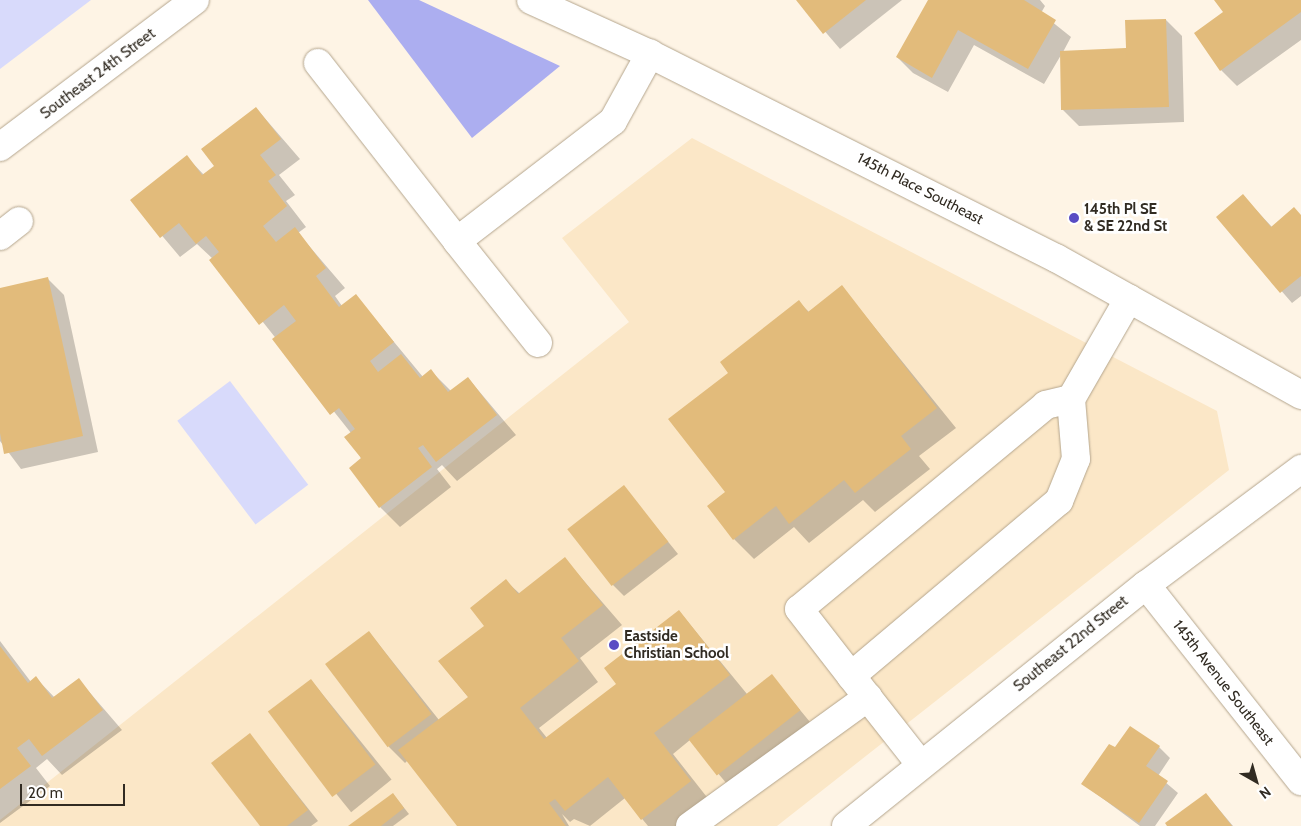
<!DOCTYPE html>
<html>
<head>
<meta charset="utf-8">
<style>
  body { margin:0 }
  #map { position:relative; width:1301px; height:826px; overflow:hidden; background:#fef4e5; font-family:Cabin,sans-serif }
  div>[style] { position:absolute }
  .built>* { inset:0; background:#fbe7c7 }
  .green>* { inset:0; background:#d8dafb; transform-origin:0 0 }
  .forest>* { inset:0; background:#acaef0 }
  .shadow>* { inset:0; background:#0003; transform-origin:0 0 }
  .building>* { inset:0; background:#e2bb7b; transform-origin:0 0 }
  .roads { filter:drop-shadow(0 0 1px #b4a58d) drop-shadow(0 0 1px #b4a58d) }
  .minor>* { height:28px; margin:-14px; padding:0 14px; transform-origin:14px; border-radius:14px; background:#fff }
  .dots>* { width:14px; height:14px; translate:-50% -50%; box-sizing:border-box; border:2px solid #fff; border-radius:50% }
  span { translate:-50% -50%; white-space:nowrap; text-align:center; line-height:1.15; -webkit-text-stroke:5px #fff; paint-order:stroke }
  .street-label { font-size:15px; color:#312b22 }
  .poi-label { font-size:15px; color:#312b22; font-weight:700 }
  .left { translate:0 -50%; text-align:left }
  .north { position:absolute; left:1231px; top:756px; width:50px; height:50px; -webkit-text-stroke:4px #fff; paint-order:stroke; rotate:142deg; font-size:14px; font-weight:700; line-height:20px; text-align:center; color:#312b22 }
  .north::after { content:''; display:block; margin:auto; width:18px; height:22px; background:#312b22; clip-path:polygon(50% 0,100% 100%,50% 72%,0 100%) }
  .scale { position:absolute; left:20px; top:784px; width:105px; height:22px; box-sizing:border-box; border:2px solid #312b22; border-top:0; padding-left:6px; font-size:15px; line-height:18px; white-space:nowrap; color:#312b22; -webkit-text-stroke:4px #fff; paint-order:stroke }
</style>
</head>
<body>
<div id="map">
  <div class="built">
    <i style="clip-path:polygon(692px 138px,1217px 411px,1229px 470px,777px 826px,0 826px,0 820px,629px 322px,562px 238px)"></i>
  </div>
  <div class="green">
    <i style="clip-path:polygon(0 0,91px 0,0 69px)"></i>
    <i style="left:230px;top:381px;width:130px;height:66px;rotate:53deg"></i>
  </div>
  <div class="forest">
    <i style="clip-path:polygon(368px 0,419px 0,560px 66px,472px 138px)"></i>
  </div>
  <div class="shadow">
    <i style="clip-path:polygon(798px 0,902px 0,840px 49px)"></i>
    <i style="clip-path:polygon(930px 0,1040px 0,1045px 6px,1041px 13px,1071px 37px,1063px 52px,1127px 49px,1166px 20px,1182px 36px,1184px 122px,1079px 126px,1063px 110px,1061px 55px,1044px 84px,974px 45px,948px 92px,913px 73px,897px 57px)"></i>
    <i style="clip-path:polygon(1216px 0,1301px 0,1301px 40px,1237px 86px,1221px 70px,1224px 12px)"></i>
    <i style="clip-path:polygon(256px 108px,300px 159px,279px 175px,295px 195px,286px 201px,306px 227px,298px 233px,345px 288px,335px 296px,342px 306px,356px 296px,423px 377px,431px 371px,451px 391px,468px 378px,516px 435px,457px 481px,442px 465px,437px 469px,451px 487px,400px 527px,380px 507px,351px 433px,213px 259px,197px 244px,180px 257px,132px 200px,187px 157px,204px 175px,216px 167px)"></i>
    <i style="clip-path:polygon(1243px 196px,1272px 227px,1301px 215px,1301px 296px,1292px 303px,1217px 217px)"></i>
    <i style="clip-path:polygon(48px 279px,64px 295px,98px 452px,21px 469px,0 441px,0 290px)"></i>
    <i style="clip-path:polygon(842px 287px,956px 428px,919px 456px,930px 469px,875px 512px,863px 500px,809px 543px,794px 527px,754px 559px,734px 539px,727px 492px,729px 373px,799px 302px,809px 312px)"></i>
    <i style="clip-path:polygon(624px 487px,678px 554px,624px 596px,613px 585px)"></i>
    <i style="clip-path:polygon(565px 559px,622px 625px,580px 658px,598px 682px,539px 728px,547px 738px,618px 684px,679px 611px,747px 694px,772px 676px,810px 722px,727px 784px,690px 740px,673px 754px,710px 801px,678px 826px,648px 826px,625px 798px,590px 826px,574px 819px,570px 822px,562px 814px,569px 826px,458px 826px,408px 760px,405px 763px,389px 747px,369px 632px,439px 720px,469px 698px,440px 662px,485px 626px,506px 581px,520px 594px)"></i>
    <i style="clip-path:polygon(0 641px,31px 682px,36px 678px,55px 698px,79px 680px,122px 730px,62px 775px,47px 759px,36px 768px,50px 786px,0 823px)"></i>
    <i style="left:311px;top:680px;width:128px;height:52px;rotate:51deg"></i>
    <i style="clip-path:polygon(250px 735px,318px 821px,311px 826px,261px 826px)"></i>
    <i style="clip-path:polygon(1159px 747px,1170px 758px,1158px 776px,1178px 793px,1155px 826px,1140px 826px,1083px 784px,1115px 749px)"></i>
    <i style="clip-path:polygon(393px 794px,409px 814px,393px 826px,350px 826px)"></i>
    <i style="clip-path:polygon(1206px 794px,1233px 826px,1169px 826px)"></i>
  </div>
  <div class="building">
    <i style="clip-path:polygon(796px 0,866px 0,823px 34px)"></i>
    <i style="clip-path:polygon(928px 0,1024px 0,1056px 20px,1028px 69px,958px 30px,932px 78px,896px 57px)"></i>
    <i style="clip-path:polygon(1214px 0,1301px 0,1301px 12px,1220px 71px,1194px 33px,1223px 12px)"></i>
    <i style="clip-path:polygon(1166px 19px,1169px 107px,1061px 110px,1060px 51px,1126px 48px,1125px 20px)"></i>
    <i style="clip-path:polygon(256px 107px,281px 139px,260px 155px,276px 175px,268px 181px,287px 206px,263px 226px,276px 242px,295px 227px,326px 268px,316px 276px,339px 307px,356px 294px,394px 342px,370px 361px,378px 372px,401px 354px,420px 378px,431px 369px,448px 392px,468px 377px,497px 415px,436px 462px,423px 445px,418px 448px,432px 467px,379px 508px,349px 468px,361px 458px,344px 437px,355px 429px,339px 408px,330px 415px,272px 339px,296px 321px,284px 305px,259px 325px,209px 260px,219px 252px,206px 236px,196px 244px,179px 223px,160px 238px,130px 200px,187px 155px,202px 175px,214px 166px,201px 149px)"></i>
    <i style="clip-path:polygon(1243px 194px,1271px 227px,1294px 207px,1301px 215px,1301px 276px,1280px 293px,1216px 217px)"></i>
    <i style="clip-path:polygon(48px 277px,83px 436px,4px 454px,0 433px,0 288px)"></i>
    <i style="clip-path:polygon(842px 285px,937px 408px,901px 436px,911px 449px,855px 493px,844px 480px,789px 524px,776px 506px,733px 540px,707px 506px,725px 492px,668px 419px,728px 373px,720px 362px,799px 300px,808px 312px)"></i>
    <i style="left:624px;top:485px;width:72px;height:72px;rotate:52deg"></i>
    <i style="clip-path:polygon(565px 557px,603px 605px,561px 638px,579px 661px,520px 708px,544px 739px,616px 684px,604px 668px,679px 610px,730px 675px,654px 733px,691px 781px,641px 820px,608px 777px,565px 811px,555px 799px,549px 803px,566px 826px,457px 826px,398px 750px,468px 697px,438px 661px,484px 626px,470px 608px,506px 579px,518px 594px)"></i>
    <i style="left:369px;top:631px;width:104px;height:55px;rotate:53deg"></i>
    <i style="clip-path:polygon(0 646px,28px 683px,36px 676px,52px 698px,79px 678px,103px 710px,42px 756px,29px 739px,17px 748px,31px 766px,0 789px)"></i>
    <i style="left:772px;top:674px;width:46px;height:106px;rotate:52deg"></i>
    <i style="left:311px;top:679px;width:107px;height:54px;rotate:53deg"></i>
    <i style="clip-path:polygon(1130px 726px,1160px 746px,1146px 766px,1168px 781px,1139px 823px,1081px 784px,1109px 744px,1115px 747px)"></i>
    <i style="clip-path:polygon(250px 733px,308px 810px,287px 826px,260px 826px,211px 763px)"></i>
    <i style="clip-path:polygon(393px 793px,404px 808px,381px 826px,348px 826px)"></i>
    <i style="clip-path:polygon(1206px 793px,1232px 826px,1167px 826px,1165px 823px)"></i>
  </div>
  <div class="roads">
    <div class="minor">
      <i style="left:531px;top:0;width:131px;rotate:24.4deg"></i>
      <i style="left:650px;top:54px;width:454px;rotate:26.7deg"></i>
      <i style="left:1056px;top:258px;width:281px;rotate:29.2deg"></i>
      <i style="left:318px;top:63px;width:226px;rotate:52deg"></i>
      <i style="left:0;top:147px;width:244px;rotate:-37deg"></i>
      <i style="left:0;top:236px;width:24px;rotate:-38deg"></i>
      <i style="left:538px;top:343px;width:130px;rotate:-128.5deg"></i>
      <i style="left:457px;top:241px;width:197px;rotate:-37.6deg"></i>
      <i style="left:613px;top:121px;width:77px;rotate:-61.1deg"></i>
      <i style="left:1071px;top:399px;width:116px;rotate:-60.1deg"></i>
      <i style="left:1146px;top:585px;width:250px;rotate:51.7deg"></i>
      <i style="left:851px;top:676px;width:272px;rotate:-40.1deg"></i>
      <i style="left:1059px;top:501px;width:45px;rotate:-68deg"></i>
      <i style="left:1076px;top:459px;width:60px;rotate:-94.8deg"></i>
      <i style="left:1071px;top:399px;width:26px;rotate:167deg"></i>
      <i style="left:1046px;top:405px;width:320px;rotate:140.4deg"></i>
      <i style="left:799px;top:609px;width:85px;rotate:52.2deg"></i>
      <i style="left:851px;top:676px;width:113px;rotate:51.8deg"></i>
      <i style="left:690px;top:826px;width:220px;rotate:-35.9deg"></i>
      <i style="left:846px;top:826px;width:385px;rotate:-38.8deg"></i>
      <i style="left:1146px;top:585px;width:194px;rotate:-36.8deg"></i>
    </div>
  </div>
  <div class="dots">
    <i style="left:1074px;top:218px;background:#594cc4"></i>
    <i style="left:614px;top:645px;background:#594cc4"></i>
  </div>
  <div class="street-label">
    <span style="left:98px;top:74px;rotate:-37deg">Southeast 24th Street</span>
    <span style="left:920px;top:189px;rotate:27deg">145th Place Southeast</span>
    <span style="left:1071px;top:644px;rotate:-39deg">Southeast 22nd Street</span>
    <span style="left:1223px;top:683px;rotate:52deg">145th Avenue Southeast</span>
  </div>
  <div class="poi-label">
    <span class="left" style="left:1084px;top:218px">145th Pl SE<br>&amp; SE 22nd St</span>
    <span class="left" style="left:624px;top:645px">Eastside<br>Christian School</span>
  </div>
  <div class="north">N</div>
  <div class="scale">20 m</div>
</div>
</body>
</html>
